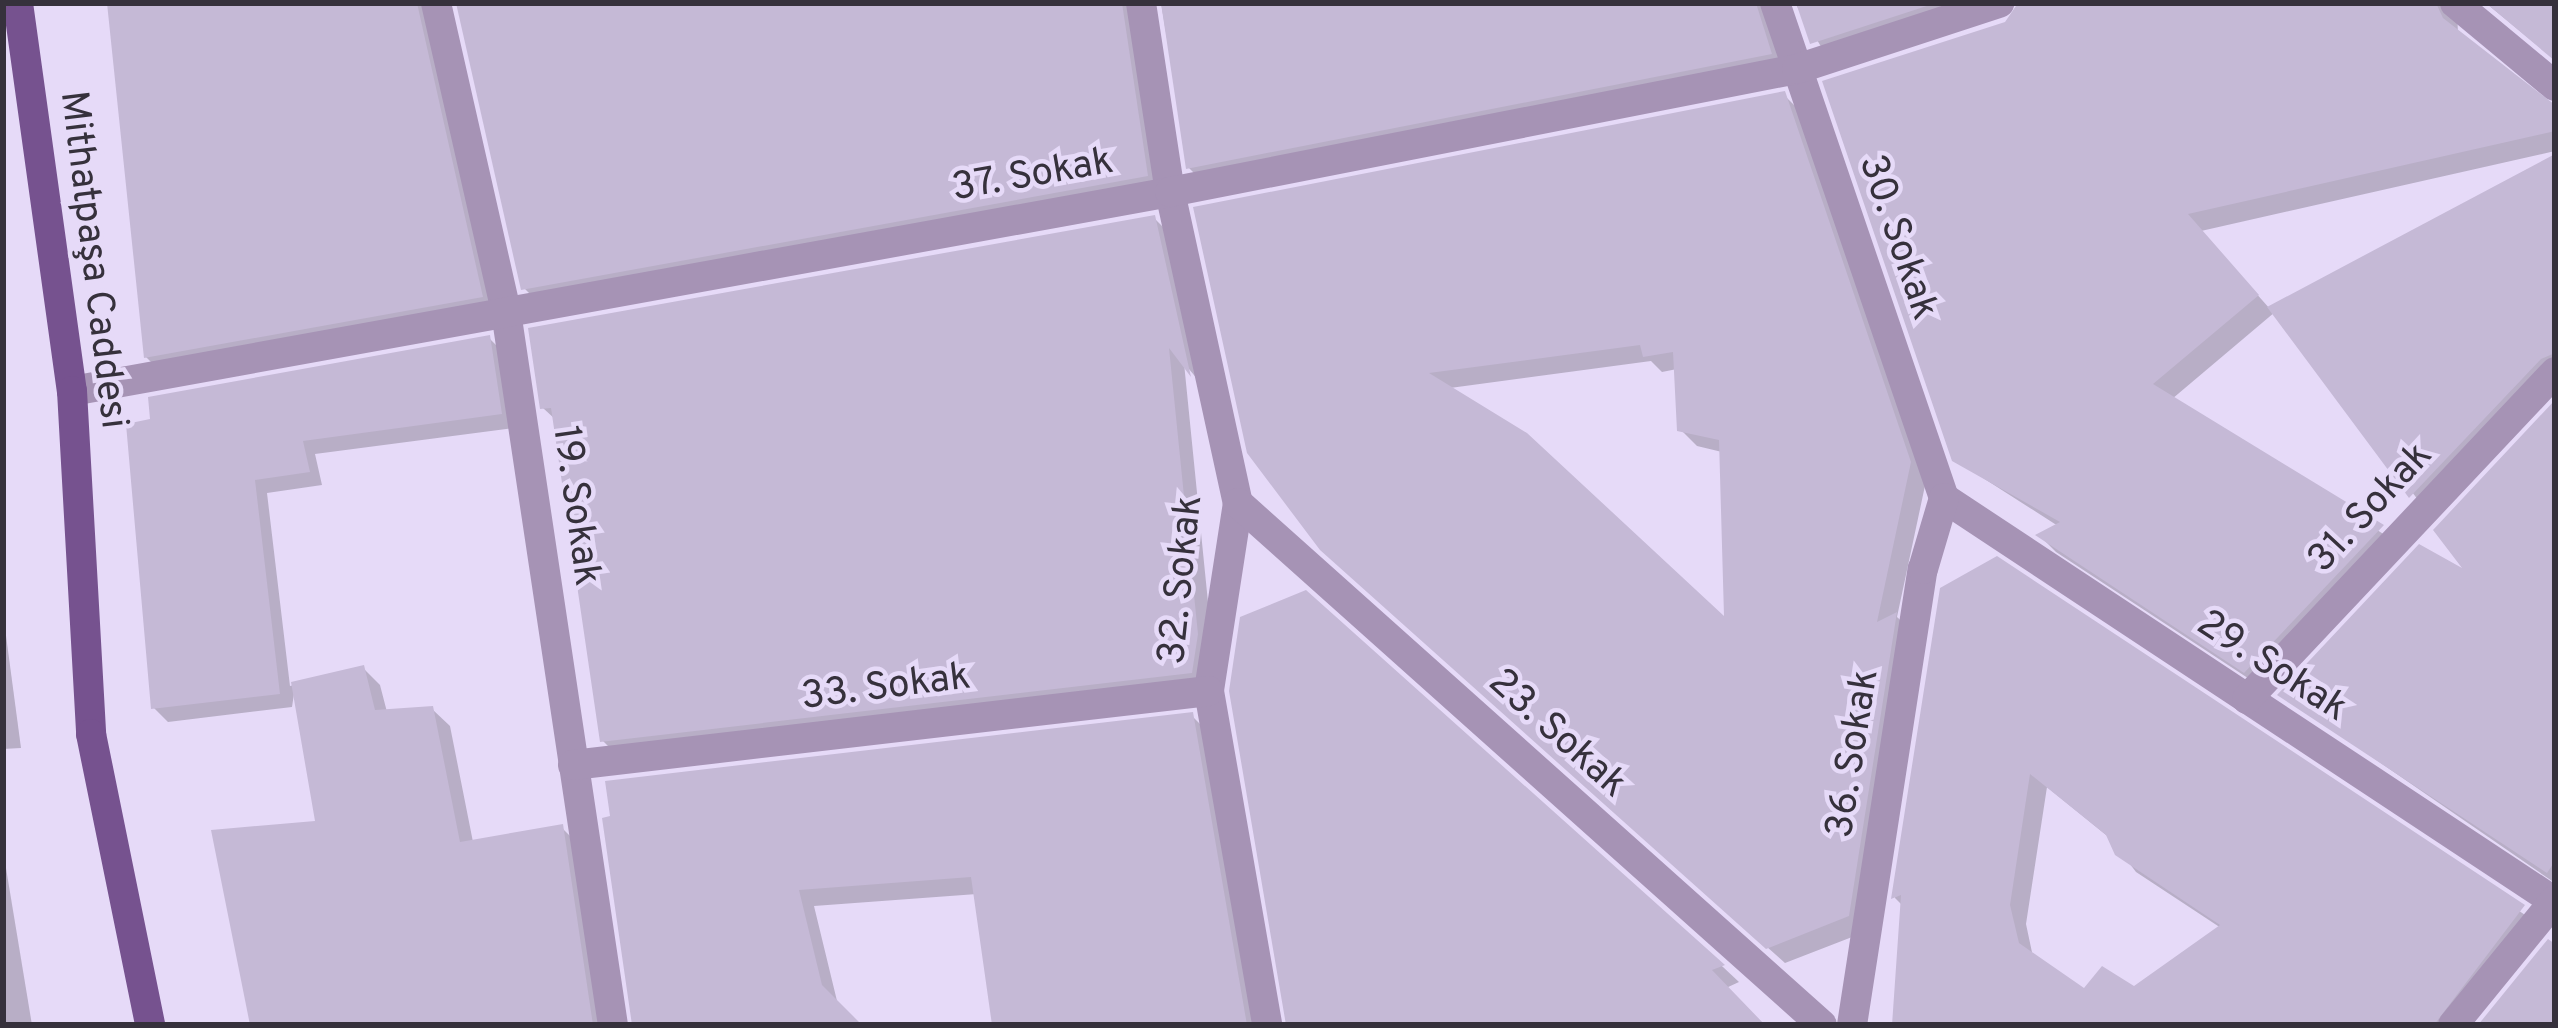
<!DOCTYPE html>
<html>
<head>
<meta charset="utf-8">
<style>
  body { margin:0 }
  #map { position:relative; width:2558px; height:1028px; overflow:hidden; background:#e6daf8; font-family:Overpass,sans-serif }
  div>[style] { position:absolute }
  .shadow>* { inset:0; background:#0003 }
  .building>* { inset:0; background:#c5b9d6 }
  .minor>* { height:30px; margin:-15px; padding:0 15px; transform-origin:15px; border-radius:15px; background:#a693b5 }
  .primary>* { height:30px; margin:-15px; padding:0 15px; transform-origin:15px; border-radius:15px; background:#76528f }
  span { translate:-50% -50%; white-space:nowrap; text-align:center; line-height:1.15; -webkit-text-stroke:9px #e6daf8; paint-order:stroke }
  .street-label { font-size:39px; color:#36313c }
  .frame { position:absolute; inset:0; border:6px solid #36313c; pointer-events:none }
</style>
</head>
<body>
<div id="map">
  <div class="shadow">
    <i style="clip-path:polygon(111px 3px,448px 3px,498px 313px,163px 374px,146px 357px)"></i>
    <i style="clip-path:polygon(458px 3px,1152px 3px,1163px 193px,541px 305px,524px 288px)"></i>
    <i style="clip-path:polygon(1161px 3px,1785px 3px,1787px 71px,1206px 185px,1189px 168px)"></i>
    <i style="clip-path:polygon(1795px 3px,2014px 3px,1829px 60px)"></i>
    <i style="clip-path:polygon(2019px 3px,2555px 3px,2555px 60px,2487px 4px,2457px 6px,2458px 35px,2542px 104px,2555px 103px,2555px 151px,2201px 231px,2270px 309px,2555px 158px,2555px 378px,2428px 513px,2275px 312px,2172px 399px,2399px 544px,2263px 688px,2056px 552px,2040px 536px,2058px 526px,1955px 460px,2008px 23px)"></i>
    <i style="clip-path:polygon(evenodd,1784px 95px,1800px 111px,1926px 481px,1897px 617px,1912px 631px,1865px 932px,1785px 963px,1340px 566px,1250px 451px,1784px 95px,1651px 361px,1662px 372px,1677px 369px,1680px 429px,1697px 446px,1722px 452px,1727px 623px,1450px 388px,1651px 361px)"></i>
    <i style="clip-path:polygon(1154px 218px,1170px 234px,1203px 386px,1184px 363px,1213px 652px,1207px 689px,619px 757px,603px 741px,556px 420px,543px 408px)"></i>
    <i style="clip-path:polygon(489px 338px,503px 352px,514px 428px,315px 454px,322px 485px,267px 493px,290px 686px,363px 668px,380px 685px,387px 712px,432px 709px,450px 726px,473px 842px,562px 828px,579px 845px,606px 1025px,255px 1025px,319px 824px,295px 687px,292px 707px,168px 722px,154px 708px,129px 426px)"></i>
    <i style="clip-path:polygon(2555px 405px,2555px 883px,2282px 695px,2473px 578px)"></i>
    <i style="clip-path:polygon(evenodd,1997px 560px,2540px 925px,2458px 1025px,1895px 1025px,1903px 906px,1895px 898px,1943px 590px,1997px 560px,2047px 787px,2111px 839px,2136px 872px,2221px 928px,2134px 990px,2085px 992px,2033px 957px,2026px 924px,2047px 787px)"></i>
    <i style="clip-path:polygon(1305px 593px,1723px 967px,1739px 982px,1726px 988px,1762px 1025px,1287px 1025px)"></i>
    <i style="clip-path:polygon(3px 613px,21px 748px,3px 749px)"></i>
    <i style="clip-path:polygon(1192px 716px,1209px 733px,1260px 1025px,1000px 1025px,977px 894px,814px 906px,838px 1005px,858px 1025px,634px 1025px,605px 820px)"></i>
    <i style="clip-path:polygon(3px 850px,32px 1025px,3px 1025px)"></i>
  </div>
  <div class="building">
    <i style="clip-path:polygon(107px 3px,417px 3px,483px 297px,144px 358px)"></i>
    <i style="clip-path:polygon(456px 3px,1122px 3px,1148px 176px,521px 290px)"></i>
    <i style="clip-path:polygon(1161px 3px,1756px 3px,1772px 54px,1186px 169px)"></i>
    <i style="clip-path:polygon(1796px 3px,1936px 3px,1810px 44px)"></i>
    <i style="clip-path:polygon(2018px 3px,2436px 3px,2443px 18px,2555px 105px,2555px 131px,2188px 214px,2259px 295px,2153px 384px,2384px 525px,2244px 673px,2035px 535px,2060px 522px,1952px 461px,1822px 81px,2005px 22px)"></i>
    <i style="clip-path:polygon(2486px 3px,2555px 3px,2555px 61px)"></i>
    <i style="clip-path:polygon(evenodd,1785px 91px,1911px 462px,1877px 622px,1897px 612px,1849px 916px,1766px 949px,1320px 550px,1247px 453px,1193px 207px,1785px 91px,1640px 345px,1643px 357px,1673px 352px,1677px 431px,1719px 440px,1724px 616px,1527px 433px,1429px 373px,1640px 345px)"></i>
    <i style="clip-path:polygon(2555px 154px,2555px 353px,2541px 359px,2409px 498px,2267px 307px)"></i>
    <i style="clip-path:polygon(1155px 215px,1191px 377px,1169px 348px,1198px 634px,1192px 673px,600px 742px,551px 408px,540px 409px,528px 328px)"></i>
    <i style="clip-path:polygon(490px 335px,502px 414px,303px 441px,310px 472px,255px 480px,280px 694px,151px 709px,126px 424px,150px 419px,148px 397px)"></i>
    <i style="clip-path:polygon(2555px 400px,2555px 861px,2547px 873px,2277px 695px,2419px 544px,2462px 568px,2433px 530px)"></i>
    <i style="clip-path:polygon(evenodd,1997px 556px,2525px 905px,2434px 1025px,1892px 1025px,1901px 895px,1891px 899px,1940px 588px,1997px 556px,2030px 774px,2106px 835px,2115px 855px,2220px 925px,2134px 986px,2102px 966px,2084px 988px,2019px 943px,2010px 905px,2030px 774px)"></i>
    <i style="clip-path:polygon(1306px 590px,1725px 965px,1712px 970px,1765px 1025px,1286px 1025px,1229px 691px,1240px 617px)"></i>
    <i style="clip-path:polygon(364px 665px,375px 710px,433px 706px,460px 842px,563px 824px,593px 1025px,250px 1025px,211px 830px,315px 821px,291px 682px)"></i>
    <i style="clip-path:polygon(1193px 712px,1247px 1025px,992px 1025px,971px 877px,799px 890px,822px 985px,862px 1025px,632px 1025px,602px 818px,610px 816px,605px 781px)"></i>
    <i style="clip-path:polygon(2548px 939px,2555px 944px,2555px 1025px,2478px 1025px)"></i>
  </div>
  <div class="minor">
    <i style="left:436px;top:3px;width:317px;rotate:77.2deg"></i>
    <i style="left:506px;top:312px;width:721px;rotate:81.47deg"></i>
    <i style="left:1141px;top:3px;width:191px;rotate:81.3deg"></i>
    <i style="left:1170px;top:192px;width:318px;rotate:77.7deg"></i>
    <i style="left:1238px;top:503px;width:190px;rotate:98.8deg"></i>
    <i style="left:1209px;top:691px;width:339px;rotate:80.1deg"></i>
    <i style="left:1775px;top:3px;width:523px;rotate:71.15deg"></i>
    <i style="left:2455px;top:3px;width:130px;rotate:39.7deg"></i>
    <i style="left:72px;top:391px;width:1116px;rotate:-10.27deg"></i>
    <i style="left:1170px;top:192px;width:639px;rotate:-11.1deg"></i>
    <i style="left:1797px;top:69px;width:213px;rotate:-18.1deg"></i>
    <i style="left:1944px;top:498px;width:732px;rotate:33.47deg"></i>
    <i style="left:1238px;top:503px;width:783px;rotate:41.79deg"></i>
    <i style="left:2247px;top:699px;width:449px;rotate:-46.7deg"></i>
    <i style="left:573px;top:765px;width:640px;rotate:-6.64deg"></i>
    <i style="left:1852px;top:1025px;width:461px;rotate:-81.2deg"></i>
    <i style="left:1923px;top:569px;width:74px;rotate:-73.5deg"></i>
    <i style="left:2453px;top:1025px;width:161px;rotate:-50.8deg"></i>
  </div>
  <div class="primary">
    <i style="left:18px;top:3px;width:392px;rotate:82.1deg"></i>
    <i style="left:72px;top:391px;width:344px;rotate:86.8deg"></i>
    <i style="left:91px;top:734px;width:297px;rotate:78.5deg"></i>
  </div>
  <div class="street-label">
    <span style="left:1033px;top:177px;rotate:-10deg">37. Sokak</span>
    <span style="left:1896px;top:238px;rotate:71deg">30. Sokak</span>
    <span style="left:91px;top:260px;rotate:83deg">Mithatpaşa Caddesi</span>
    <span style="left:574px;top:506px;rotate:82deg">19. Sokak</span>
    <span style="left:2372px;top:509px;rotate:-47deg">31. Sokak</span>
    <span style="left:1183px;top:580px;rotate:-84deg">32. Sokak</span>
    <span style="left:2271px;top:668px;rotate:33deg">29. Sokak</span>
    <span style="left:886px;top:689px;rotate:-7deg">33. Sokak</span>
    <span style="left:1556px;top:735px;rotate:42deg">23. Sokak</span>
    <span style="left:1855px;top:754px;rotate:-81deg">36. Sokak</span>
  </div>
  <div class="frame"></div>
</div>
</body>
</html>
